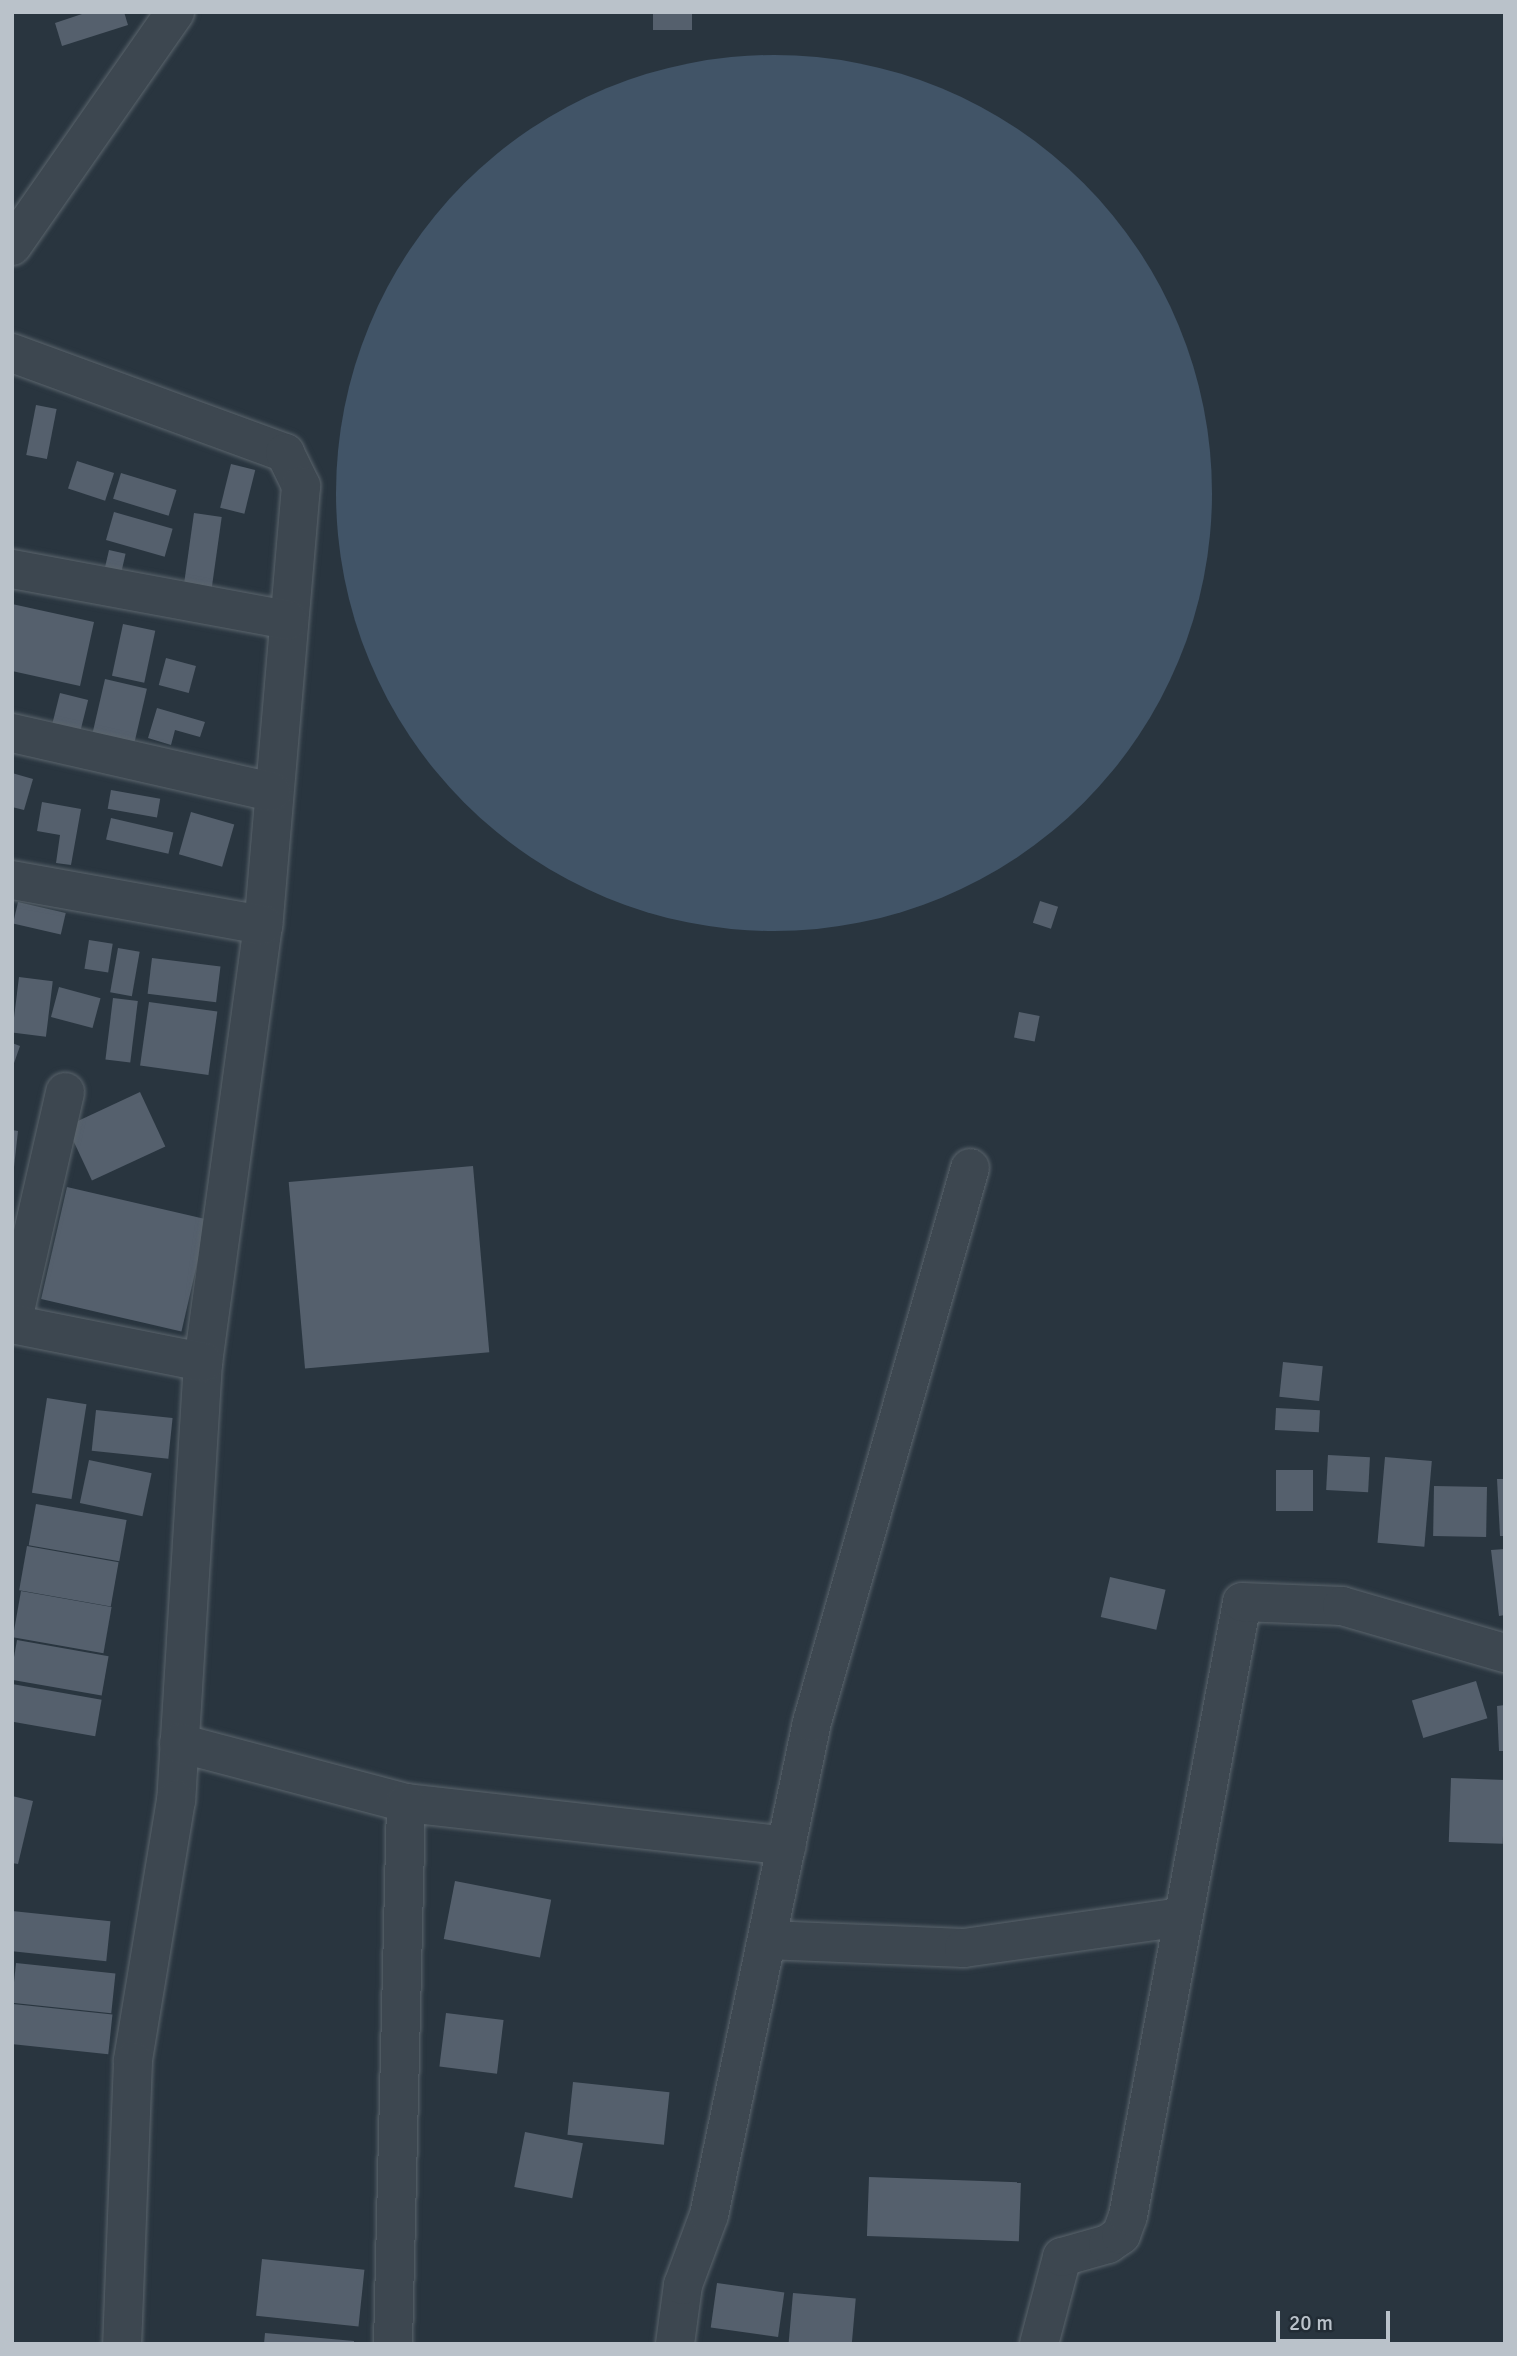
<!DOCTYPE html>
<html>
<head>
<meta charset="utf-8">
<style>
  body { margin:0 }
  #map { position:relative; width:1517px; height:2356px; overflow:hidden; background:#29353f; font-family:Signika,sans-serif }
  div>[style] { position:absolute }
  .water>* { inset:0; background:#415467 }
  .round { border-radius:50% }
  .building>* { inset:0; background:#55606d; transform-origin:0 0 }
  .roads { filter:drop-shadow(0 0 2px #5b656d) drop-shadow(0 0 2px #5b656d) }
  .minor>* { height:38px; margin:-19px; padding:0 19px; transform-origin:19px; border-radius:19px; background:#3d4750 }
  span { translate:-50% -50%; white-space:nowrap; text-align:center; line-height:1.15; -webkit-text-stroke:5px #222c35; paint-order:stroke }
  .frame { position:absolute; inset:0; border:14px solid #bac2ca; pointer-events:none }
  .scale { position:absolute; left:1276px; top:2311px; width:114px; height:32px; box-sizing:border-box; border:4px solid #bac2ca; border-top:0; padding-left:9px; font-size:21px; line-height:24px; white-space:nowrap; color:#bac2ca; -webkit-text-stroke:5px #222c35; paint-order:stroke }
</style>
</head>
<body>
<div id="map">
  <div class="water">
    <i class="round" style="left:336px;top:55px;width:876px;height:876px"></i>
  </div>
  <div class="building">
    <i style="clip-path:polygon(88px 12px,124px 12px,128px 25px,62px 46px,55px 23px)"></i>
    <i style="left:653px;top:12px;width:39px;height:18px"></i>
    <i style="left:36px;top:405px;width:21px;height:51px;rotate:11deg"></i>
    <i style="left:77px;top:461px;width:39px;height:29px;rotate:18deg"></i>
    <i style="left:231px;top:464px;width:25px;height:45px;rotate:14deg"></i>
    <i style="left:121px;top:473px;width:58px;height:27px;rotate:17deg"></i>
    <i style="left:114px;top:512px;width:61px;height:29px;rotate:16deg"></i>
    <i style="left:194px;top:513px;width:28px;height:74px;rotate:8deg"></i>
    <i style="left:109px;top:550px;width:17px;height:30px;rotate:13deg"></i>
    <i style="clip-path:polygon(12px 604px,94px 622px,80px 686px,12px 671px)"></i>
    <i style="left:123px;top:624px;width:33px;height:53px;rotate:12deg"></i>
    <i style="left:166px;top:658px;width:31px;height:28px;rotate:15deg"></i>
    <i style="left:105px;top:679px;width:43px;height:62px;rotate:13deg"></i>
    <i style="left:60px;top:693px;width:29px;height:42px;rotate:14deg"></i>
    <i style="clip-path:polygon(157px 708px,205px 722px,200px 737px,175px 730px,171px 745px,148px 738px)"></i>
    <i style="clip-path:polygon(12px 773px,33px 779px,24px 810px,12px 807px)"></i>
    <i style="left:111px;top:790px;width:50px;height:19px;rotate:10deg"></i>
    <i style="clip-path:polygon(42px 802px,81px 809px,71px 865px,56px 863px,60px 835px,37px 831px)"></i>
    <i style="left:191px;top:812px;width:45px;height:44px;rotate:16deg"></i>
    <i style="left:111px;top:818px;width:64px;height:22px;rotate:13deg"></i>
    <i style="left:1040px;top:901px;width:19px;height:23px;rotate:18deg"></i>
    <i style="left:18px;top:902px;width:49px;height:22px;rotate:13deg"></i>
    <i style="left:89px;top:940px;width:24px;height:29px;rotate:9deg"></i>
    <i style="left:118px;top:948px;width:22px;height:45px;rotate:10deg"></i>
    <i style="left:152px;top:958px;width:69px;height:36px;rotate:7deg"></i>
    <i style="left:19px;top:977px;width:34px;height:56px;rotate:7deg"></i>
    <i style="left:59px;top:987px;width:43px;height:31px;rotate:15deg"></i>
    <i style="left:113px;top:998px;width:25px;height:62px;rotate:7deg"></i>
    <i style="left:149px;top:1002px;width:69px;height:64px;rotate:8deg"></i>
    <i style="left:1019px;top:1012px;width:21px;height:26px;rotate:11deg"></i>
    <i style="clip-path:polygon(12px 1043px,20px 1046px,13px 1066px,12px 1066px)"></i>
    <i style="left:140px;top:1092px;width:60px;height:81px;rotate:65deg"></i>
    <i style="clip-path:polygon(12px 1130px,18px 1131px,14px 1167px,12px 1166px)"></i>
    <i style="left:473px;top:1166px;width:187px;height:185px;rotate:85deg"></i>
    <i style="left:67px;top:1187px;width:144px;height:115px;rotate:13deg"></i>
    <i style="left:1283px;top:1362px;width:40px;height:35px;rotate:6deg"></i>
    <i style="left:47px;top:1398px;width:40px;height:96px;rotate:9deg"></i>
    <i style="left:1276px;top:1408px;width:44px;height:22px;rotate:3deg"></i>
    <i style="left:96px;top:1410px;width:77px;height:41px;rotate:6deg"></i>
    <i style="left:1328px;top:1455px;width:42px;height:35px;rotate:3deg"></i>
    <i style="left:1385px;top:1457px;width:47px;height:86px;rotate:5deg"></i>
    <i style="left:89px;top:1460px;width:64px;height:44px;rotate:12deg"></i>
    <i style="left:1276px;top:1470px;width:37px;height:41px"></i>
    <i style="clip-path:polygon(1497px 1479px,1505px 1479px,1505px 1536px,1500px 1536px)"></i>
    <i style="left:1434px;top:1486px;width:53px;height:50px;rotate:1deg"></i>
    <i style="left:36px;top:1504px;width:92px;height:42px;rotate:10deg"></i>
    <i style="left:27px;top:1546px;width:93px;height:45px;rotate:10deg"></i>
    <i style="clip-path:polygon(1505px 1549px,1505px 1615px,1499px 1616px,1491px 1550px)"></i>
    <i style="left:1110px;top:1577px;width:57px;height:41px;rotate:13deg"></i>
    <i style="left:21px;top:1591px;width:92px;height:47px;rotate:10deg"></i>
    <i style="left:17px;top:1640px;width:93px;height:40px;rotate:10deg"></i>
    <i style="left:1476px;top:1681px;width:39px;height:67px;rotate:73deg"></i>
    <i style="left:12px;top:1684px;width:91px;height:37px;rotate:10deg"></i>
    <i style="clip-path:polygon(1505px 1705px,1505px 1751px,1499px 1751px,1497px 1706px)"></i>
    <i style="left:1451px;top:1778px;width:54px;height:64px;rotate:2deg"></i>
    <i style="clip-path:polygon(12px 1796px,33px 1801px,18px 1864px,12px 1863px)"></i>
    <i style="left:455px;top:1881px;width:98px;height:59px;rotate:11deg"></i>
    <i style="left:12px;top:1911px;width:99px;height:40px;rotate:6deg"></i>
    <i style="left:16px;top:1963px;width:100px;height:40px;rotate:6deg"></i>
    <i style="left:13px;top:2004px;width:100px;height:40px;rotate:6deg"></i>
    <i style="left:446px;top:2013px;width:58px;height:54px;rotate:7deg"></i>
    <i style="left:573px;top:2082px;width:97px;height:53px;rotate:6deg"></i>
    <i style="left:525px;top:2132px;width:59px;height:56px;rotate:11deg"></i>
    <i style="left:869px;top:2177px;width:152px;height:59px;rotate:2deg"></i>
    <i style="left:262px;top:2259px;width:103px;height:57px;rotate:6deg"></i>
    <i style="left:717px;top:2283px;width:68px;height:45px;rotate:8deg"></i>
    <i style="left:793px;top:2293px;width:63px;height:51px;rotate:5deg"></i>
    <i style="clip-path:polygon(265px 2333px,354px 2341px,354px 2344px,264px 2344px)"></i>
  </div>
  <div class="roads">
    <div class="minor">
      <i style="left:12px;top:246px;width:285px;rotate:-55.1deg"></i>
      <i style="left:12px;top:353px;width:291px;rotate:20.1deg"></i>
      <i style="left:285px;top:453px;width:37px;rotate:64deg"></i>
      <i style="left:301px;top:486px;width:441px;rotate:94.9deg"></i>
      <i style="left:263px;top:925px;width:441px;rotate:97.8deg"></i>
      <i style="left:203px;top:1362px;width:439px;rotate:93.5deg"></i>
      <i style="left:176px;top:1800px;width:265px;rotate:99.4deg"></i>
      <i style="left:133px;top:2061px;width:283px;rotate:92.2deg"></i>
      <i style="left:12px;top:569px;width:281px;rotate:10.5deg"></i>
      <i style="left:12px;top:733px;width:266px;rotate:12.8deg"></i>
      <i style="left:12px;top:880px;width:255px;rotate:10.2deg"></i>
      <i style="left:12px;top:1324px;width:238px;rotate:-77.1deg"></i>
      <i style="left:12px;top:1324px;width:195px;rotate:11.3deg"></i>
      <i style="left:179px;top:1743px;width:235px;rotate:14.8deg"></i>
      <i style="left:406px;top:1803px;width:383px;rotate:6.4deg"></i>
      <i style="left:767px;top:1940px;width:197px;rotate:2.3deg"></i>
      <i style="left:964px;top:1948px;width:221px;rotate:-8.1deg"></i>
      <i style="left:393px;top:2344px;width:541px;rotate:-88.62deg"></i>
      <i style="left:675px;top:2344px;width:60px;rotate:-82.3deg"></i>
      <i style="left:683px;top:2285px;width:75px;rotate:-69.6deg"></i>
      <i style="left:709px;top:2215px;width:504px;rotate:-78.2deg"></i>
      <i style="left:812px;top:1722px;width:576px;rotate:-74.08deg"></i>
      <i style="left:1039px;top:2344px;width:90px;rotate:-75.2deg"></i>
      <i style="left:1062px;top:2257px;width:48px;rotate:-15.8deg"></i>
      <i style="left:1108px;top:2244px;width:16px;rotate:-35deg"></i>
      <i style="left:1121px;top:2235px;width:20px;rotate:-70deg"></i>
      <i style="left:1128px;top:2216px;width:624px;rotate:-79.48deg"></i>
      <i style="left:1242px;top:1602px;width:100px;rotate:2.3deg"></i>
      <i style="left:1342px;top:1606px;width:170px;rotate:16.1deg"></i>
    </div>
  </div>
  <div class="frame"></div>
  <div class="scale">20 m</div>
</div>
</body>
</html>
